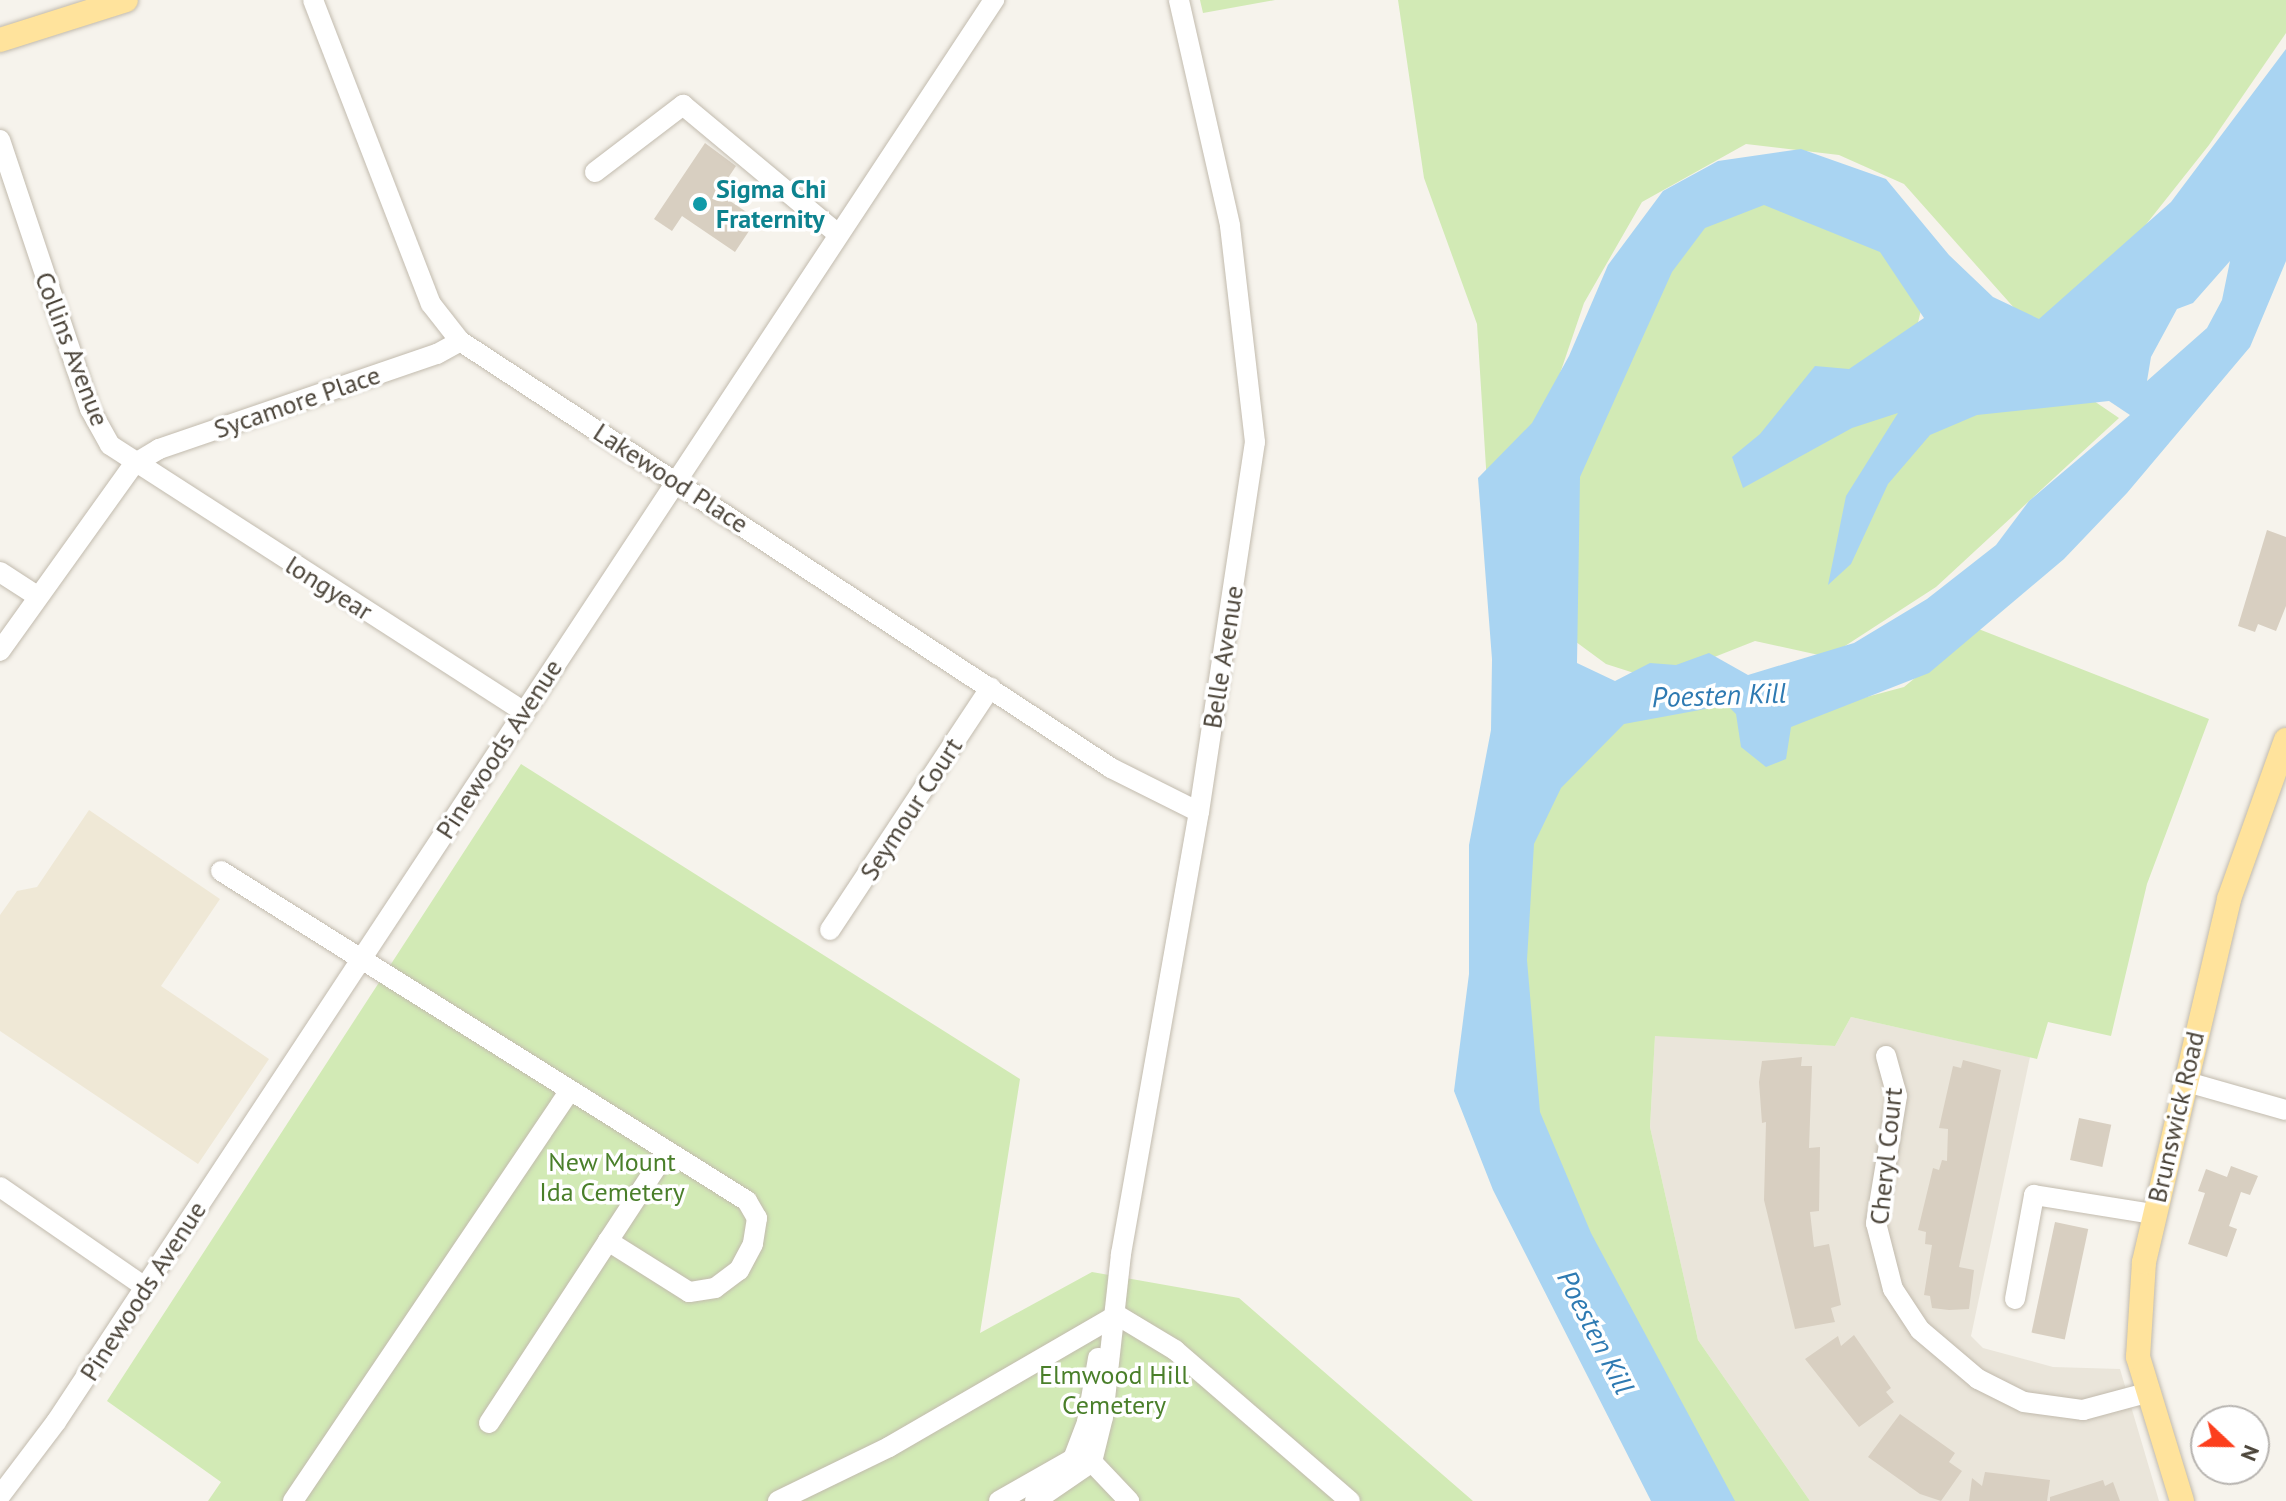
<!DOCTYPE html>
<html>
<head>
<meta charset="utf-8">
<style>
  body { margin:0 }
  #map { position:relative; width:2286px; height:1501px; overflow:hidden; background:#f6f3ec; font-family:"PT Sans",sans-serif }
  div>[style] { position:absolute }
  .residential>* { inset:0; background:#eae5da }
  .education>* { inset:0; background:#efe8d6 }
  .green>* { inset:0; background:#d2eab5 }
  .water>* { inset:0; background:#a9d4f2 }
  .building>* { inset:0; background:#d8cfc1; transform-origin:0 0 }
  .roads { filter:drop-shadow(0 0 2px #c2bbae) drop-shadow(0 0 2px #c2bbae) }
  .minor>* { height:20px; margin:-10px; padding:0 10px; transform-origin:10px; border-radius:10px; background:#fff }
  .major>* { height:24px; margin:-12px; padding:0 12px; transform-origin:12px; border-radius:12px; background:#ffe39c }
  .dots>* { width:22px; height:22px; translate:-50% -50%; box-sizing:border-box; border:4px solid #fff; border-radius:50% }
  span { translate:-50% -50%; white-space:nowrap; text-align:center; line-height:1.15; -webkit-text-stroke:7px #fff; paint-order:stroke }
  .culture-label { font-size:26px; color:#0d838f; font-weight:700 }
  .left { translate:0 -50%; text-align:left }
  .street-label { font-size:26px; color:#4b4439 }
  .park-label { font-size:26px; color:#4a7f2a }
  .water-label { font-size:28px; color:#2e7ab2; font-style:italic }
  .north { position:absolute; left:2190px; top:1405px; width:80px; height:80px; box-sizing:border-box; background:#fff; border:2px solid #b7b4b0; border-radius:50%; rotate:112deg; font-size:22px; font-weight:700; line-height:32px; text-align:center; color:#4b4439 }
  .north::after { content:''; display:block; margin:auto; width:28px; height:36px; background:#fc3f1d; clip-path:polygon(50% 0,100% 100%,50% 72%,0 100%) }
</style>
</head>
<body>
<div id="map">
  <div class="residential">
    <i style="clip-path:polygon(1851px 1017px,2030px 1057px,1971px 1336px,1983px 1348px,2053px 1367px,2120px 1369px,2159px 1501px,1810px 1501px,1698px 1340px,1650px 1127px,1655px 1035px,1835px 1046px)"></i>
  </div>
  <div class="education">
    <i style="clip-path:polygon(89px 810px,220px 899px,161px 986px,269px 1059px,198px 1164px,0 1031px,0 915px,17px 891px,37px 887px)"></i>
  </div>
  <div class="green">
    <i style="clip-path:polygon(1200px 0,1275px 0,1203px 13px)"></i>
    <i style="clip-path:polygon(1398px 0,2286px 0,2286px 33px,2209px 145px,2121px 256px,2039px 336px,1904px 184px,1839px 155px,1746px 144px,1642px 202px,1584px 303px,1537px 441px,1494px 595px,1477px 324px,1424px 178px)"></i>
    <i style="clip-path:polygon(1769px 201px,1881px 246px,1922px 306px,1897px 410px,2091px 399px,2119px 418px,1936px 587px,1828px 657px,1755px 641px,1656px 680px,1606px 664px,1538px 614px,1550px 508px,1660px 276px,1707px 223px)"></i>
    <i style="clip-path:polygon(1976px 628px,2209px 719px,2147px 884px,2111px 1036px,2048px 1022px,2037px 1059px,1851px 1017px,1835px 1046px,1655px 1036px,1650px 1127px,1698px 1340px,1810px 1501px,1718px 1501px,1600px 1289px,1534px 1103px,1520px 972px,1529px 845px,1554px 783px,1620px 719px,1728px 701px,1792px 717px,1904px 687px)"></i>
    <i style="clip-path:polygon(521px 764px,1020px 1079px,980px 1333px,1092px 1272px,1239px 1298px,1473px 1501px,208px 1501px,221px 1482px,107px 1401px)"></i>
  </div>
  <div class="water">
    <i style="clip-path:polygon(evenodd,2286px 49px,2286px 261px,2250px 347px,2127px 493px,2064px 559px,1929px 673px,1791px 727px,1786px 759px,1766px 767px,1741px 747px,1736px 714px,1727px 705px,1624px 724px,1561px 788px,1534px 844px,1527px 960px,1540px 1112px,1591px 1233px,1735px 1501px,1651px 1501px,1493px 1190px,1454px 1091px,1469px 974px,1469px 845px,1491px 730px,1492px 659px,1478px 478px,1532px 423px,1569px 356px,1608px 265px,1663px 191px,1718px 161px,1801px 149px,1886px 179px,1949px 255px,1993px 297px,2039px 319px,2171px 202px,2286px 49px,1764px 205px,1880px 252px,1924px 318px,1849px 369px,1815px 366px,1760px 434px,1732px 457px,1743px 488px,1852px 428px,1898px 413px,1846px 496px,1828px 585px,1851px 564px,1888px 484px,1930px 435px,1977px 415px,2109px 401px,2130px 415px,2029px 501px,1996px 545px,1927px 599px,1854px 643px,1748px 675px,1709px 653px,1676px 665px,1650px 663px,1615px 681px,1577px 663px,1580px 477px,1672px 272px,1705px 228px,1764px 205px,2286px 49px,2230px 261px,2222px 300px,2207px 328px,2147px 381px,2151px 357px,2177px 309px,2193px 303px,2230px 261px)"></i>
  </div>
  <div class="building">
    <i style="clip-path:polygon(705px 143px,736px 166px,718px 193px,757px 219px,735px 252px,682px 216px,672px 231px,654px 219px)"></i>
    <i style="clip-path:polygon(2267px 530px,2286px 537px,2286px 606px,2276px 631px,2258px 624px,2255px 632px,2238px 626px)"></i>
    <i style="clip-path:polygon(1802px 1057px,1801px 1066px,1812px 1066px,1809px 1148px,1820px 1147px,1819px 1211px,1810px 1212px,1814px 1247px,1829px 1244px,1841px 1305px,1831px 1308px,1835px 1322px,1795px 1329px,1764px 1200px,1766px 1122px,1762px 1123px,1759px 1082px,1762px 1061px)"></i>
    <i style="clip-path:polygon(1963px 1060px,2001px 1070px,1959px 1267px,1974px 1270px,1969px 1309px,1949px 1310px,1932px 1308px,1930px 1296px,1924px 1295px,1932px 1245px,1925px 1244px,1926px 1232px,1918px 1230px,1933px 1168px,1939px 1170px,1942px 1160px,1947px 1161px,1948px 1129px,1939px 1128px,1953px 1066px,1961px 1068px)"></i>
    <i style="left:2079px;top:1118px;width:33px;height:43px;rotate:12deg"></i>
    <i style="clip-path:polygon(2231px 1166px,2258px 1176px,2250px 1195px,2241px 1192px,2229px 1226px,2237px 1229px,2227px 1257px,2188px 1244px,2205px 1193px,2198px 1191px,2206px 1169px,2227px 1177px)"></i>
    <i style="left:2055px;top:1222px;width:34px;height:113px;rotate:12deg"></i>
    <i style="clip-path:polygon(1854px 1335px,1891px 1388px,1886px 1392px,1894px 1402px,1859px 1427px,1805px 1359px,1838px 1336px,1841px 1346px)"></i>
    <i style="clip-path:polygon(1900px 1414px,1955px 1453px,1949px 1462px,1962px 1471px,1941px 1501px,1920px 1494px,1868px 1457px)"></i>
    <i style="clip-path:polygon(1985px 1472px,2050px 1480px,2047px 1501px,1969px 1501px,1972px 1478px,1982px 1486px)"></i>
    <i style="clip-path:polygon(2103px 1480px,2105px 1486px,2113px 1482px,2120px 1501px,2050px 1501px,2050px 1497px)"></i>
  </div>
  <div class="roads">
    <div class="minor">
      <i style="left:313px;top:0;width:326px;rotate:68.8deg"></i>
      <i style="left:431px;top:304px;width:47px;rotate:51.9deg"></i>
      <i style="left:460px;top:341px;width:779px;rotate:33.26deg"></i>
      <i style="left:1111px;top:768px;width:98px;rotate:26.6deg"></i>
      <i style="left:0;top:140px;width:284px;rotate:71.5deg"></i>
      <i style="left:90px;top:409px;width:41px;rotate:60.9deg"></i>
      <i style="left:110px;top:445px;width:491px;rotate:32.8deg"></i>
      <i style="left:595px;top:172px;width:111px;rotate:-37.3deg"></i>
      <i style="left:683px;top:105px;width:202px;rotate:39.8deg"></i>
      <i style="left:0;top:572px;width:44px;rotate:33deg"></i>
      <i style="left:0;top:651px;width:230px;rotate:-54.4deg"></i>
      <i style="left:134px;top:464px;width:29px;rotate:-31deg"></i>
      <i style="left:159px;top:449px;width:294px;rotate:-18.9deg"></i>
      <i style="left:437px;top:354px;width:26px;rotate:-29deg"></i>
      <i style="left:221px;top:871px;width:621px;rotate:32.1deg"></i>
      <i style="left:747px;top:1201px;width:20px;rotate:60deg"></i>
      <i style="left:757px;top:1218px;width:26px;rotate:99deg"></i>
      <i style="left:753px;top:1244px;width:30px;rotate:118deg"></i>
      <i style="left:739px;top:1270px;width:30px;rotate:143deg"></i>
      <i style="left:715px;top:1288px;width:26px;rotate:171deg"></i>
      <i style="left:689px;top:1292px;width:96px;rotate:-147.8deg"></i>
      <i style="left:830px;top:930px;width:291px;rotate:-56.5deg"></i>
      <i style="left:1886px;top:1056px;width:41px;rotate:74.6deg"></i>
      <i style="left:1897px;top:1096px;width:129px;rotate:99.4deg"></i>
      <i style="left:1876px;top:1223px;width:68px;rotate:75.6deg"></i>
      <i style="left:1893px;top:1289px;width:49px;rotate:56.6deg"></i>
      <i style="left:1920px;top:1330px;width:76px;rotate:40.2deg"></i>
      <i style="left:1978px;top:1379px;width:51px;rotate:26.6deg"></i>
      <i style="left:2024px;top:1402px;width:60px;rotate:7.7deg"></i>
      <i style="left:2083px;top:1410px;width:65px;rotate:-15.1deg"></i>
      <i style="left:2184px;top:1081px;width:106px;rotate:15.9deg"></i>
      <i style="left:0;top:1187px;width:176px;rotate:34.6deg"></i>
      <i style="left:2015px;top:1299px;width:106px;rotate:-79.6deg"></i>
      <i style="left:2034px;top:1195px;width:121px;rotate:9.1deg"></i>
      <i style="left:489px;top:1423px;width:325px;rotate:-56.8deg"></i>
      <i style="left:1081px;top:1460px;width:11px;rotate:10deg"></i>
      <i style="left:1092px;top:1462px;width:54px;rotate:46.5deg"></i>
      <i style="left:0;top:1496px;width:93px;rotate:-52.9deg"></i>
      <i style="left:56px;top:1422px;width:1704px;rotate:-56.59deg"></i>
      <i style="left:293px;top:1501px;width:495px;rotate:-56deg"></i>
      <i style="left:778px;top:1501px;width:123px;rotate:-25.9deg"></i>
      <i style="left:889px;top:1447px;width:263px;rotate:-30.1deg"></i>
      <i style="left:1117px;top:1315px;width:68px;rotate:31.1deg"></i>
      <i style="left:1175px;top:1350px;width:231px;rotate:40.8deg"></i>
      <i style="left:999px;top:1501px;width:85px;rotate:-29.6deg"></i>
      <i style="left:1073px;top:1459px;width:40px;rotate:-69deg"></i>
      <i style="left:1087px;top:1422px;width:65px;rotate:-80.2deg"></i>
      <i style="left:1035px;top:1501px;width:69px;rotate:-34.4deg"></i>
      <i style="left:1092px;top:1462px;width:46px;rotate:-76.3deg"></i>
      <i style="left:1103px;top:1417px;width:164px;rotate:-83.7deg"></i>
      <i style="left:1121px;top:1254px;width:449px;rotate:-80deg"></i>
      <i style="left:1199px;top:812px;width:374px;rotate:-81.4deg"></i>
      <i style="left:1255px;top:442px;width:218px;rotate:-96.6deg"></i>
      <i style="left:1230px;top:225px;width:231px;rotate:-102.8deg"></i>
    </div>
    <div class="major">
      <i style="left:0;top:40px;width:132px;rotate:-17.6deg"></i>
      <i style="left:2182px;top:1501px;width:151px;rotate:-107deg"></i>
      <i style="left:2138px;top:1357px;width:95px;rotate:-86.4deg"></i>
      <i style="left:2144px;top:1262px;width:373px;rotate:-76.8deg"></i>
      <i style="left:2229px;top:899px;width:169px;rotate:-70.3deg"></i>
    </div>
  </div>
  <div class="dots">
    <i style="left:700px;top:204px;background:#0f9aa8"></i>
  </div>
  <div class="culture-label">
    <span class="left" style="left:716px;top:204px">Sigma Chi<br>Fraternity</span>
  </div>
  <div class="street-label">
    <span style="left:72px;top:349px;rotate:69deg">Collins Avenue</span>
    <span style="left:297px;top:402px;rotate:-19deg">Sycamore Place</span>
    <span style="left:671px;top:478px;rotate:33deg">Lakewood Place</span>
    <span style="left:329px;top:588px;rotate:32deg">longyear</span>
    <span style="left:1223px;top:657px;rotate:-81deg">Belle Avenue</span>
    <span style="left:499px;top:749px;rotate:-57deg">Pinewoods Avenue</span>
    <span style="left:911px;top:809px;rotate:-57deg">Seymour Court</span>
    <span style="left:2176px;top:1117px;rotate:-77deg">Brunswick Road</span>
    <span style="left:1886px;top:1156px;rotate:-84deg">Cheryl Court</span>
    <span style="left:143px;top:1291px;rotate:-57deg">Pinewoods Avenue</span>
  </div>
  <div class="park-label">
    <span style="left:612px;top:1177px">New Mount<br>Ida Cemetery</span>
    <span style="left:1114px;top:1390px">Elmwood Hill<br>Cemetery</span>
  </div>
  <div class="water-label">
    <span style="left:1719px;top:695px;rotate:-2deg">Poesten Kill</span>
    <span style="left:1596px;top:1332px;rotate:63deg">Poesten Kill</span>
  </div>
  <div class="north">N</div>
</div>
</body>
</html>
